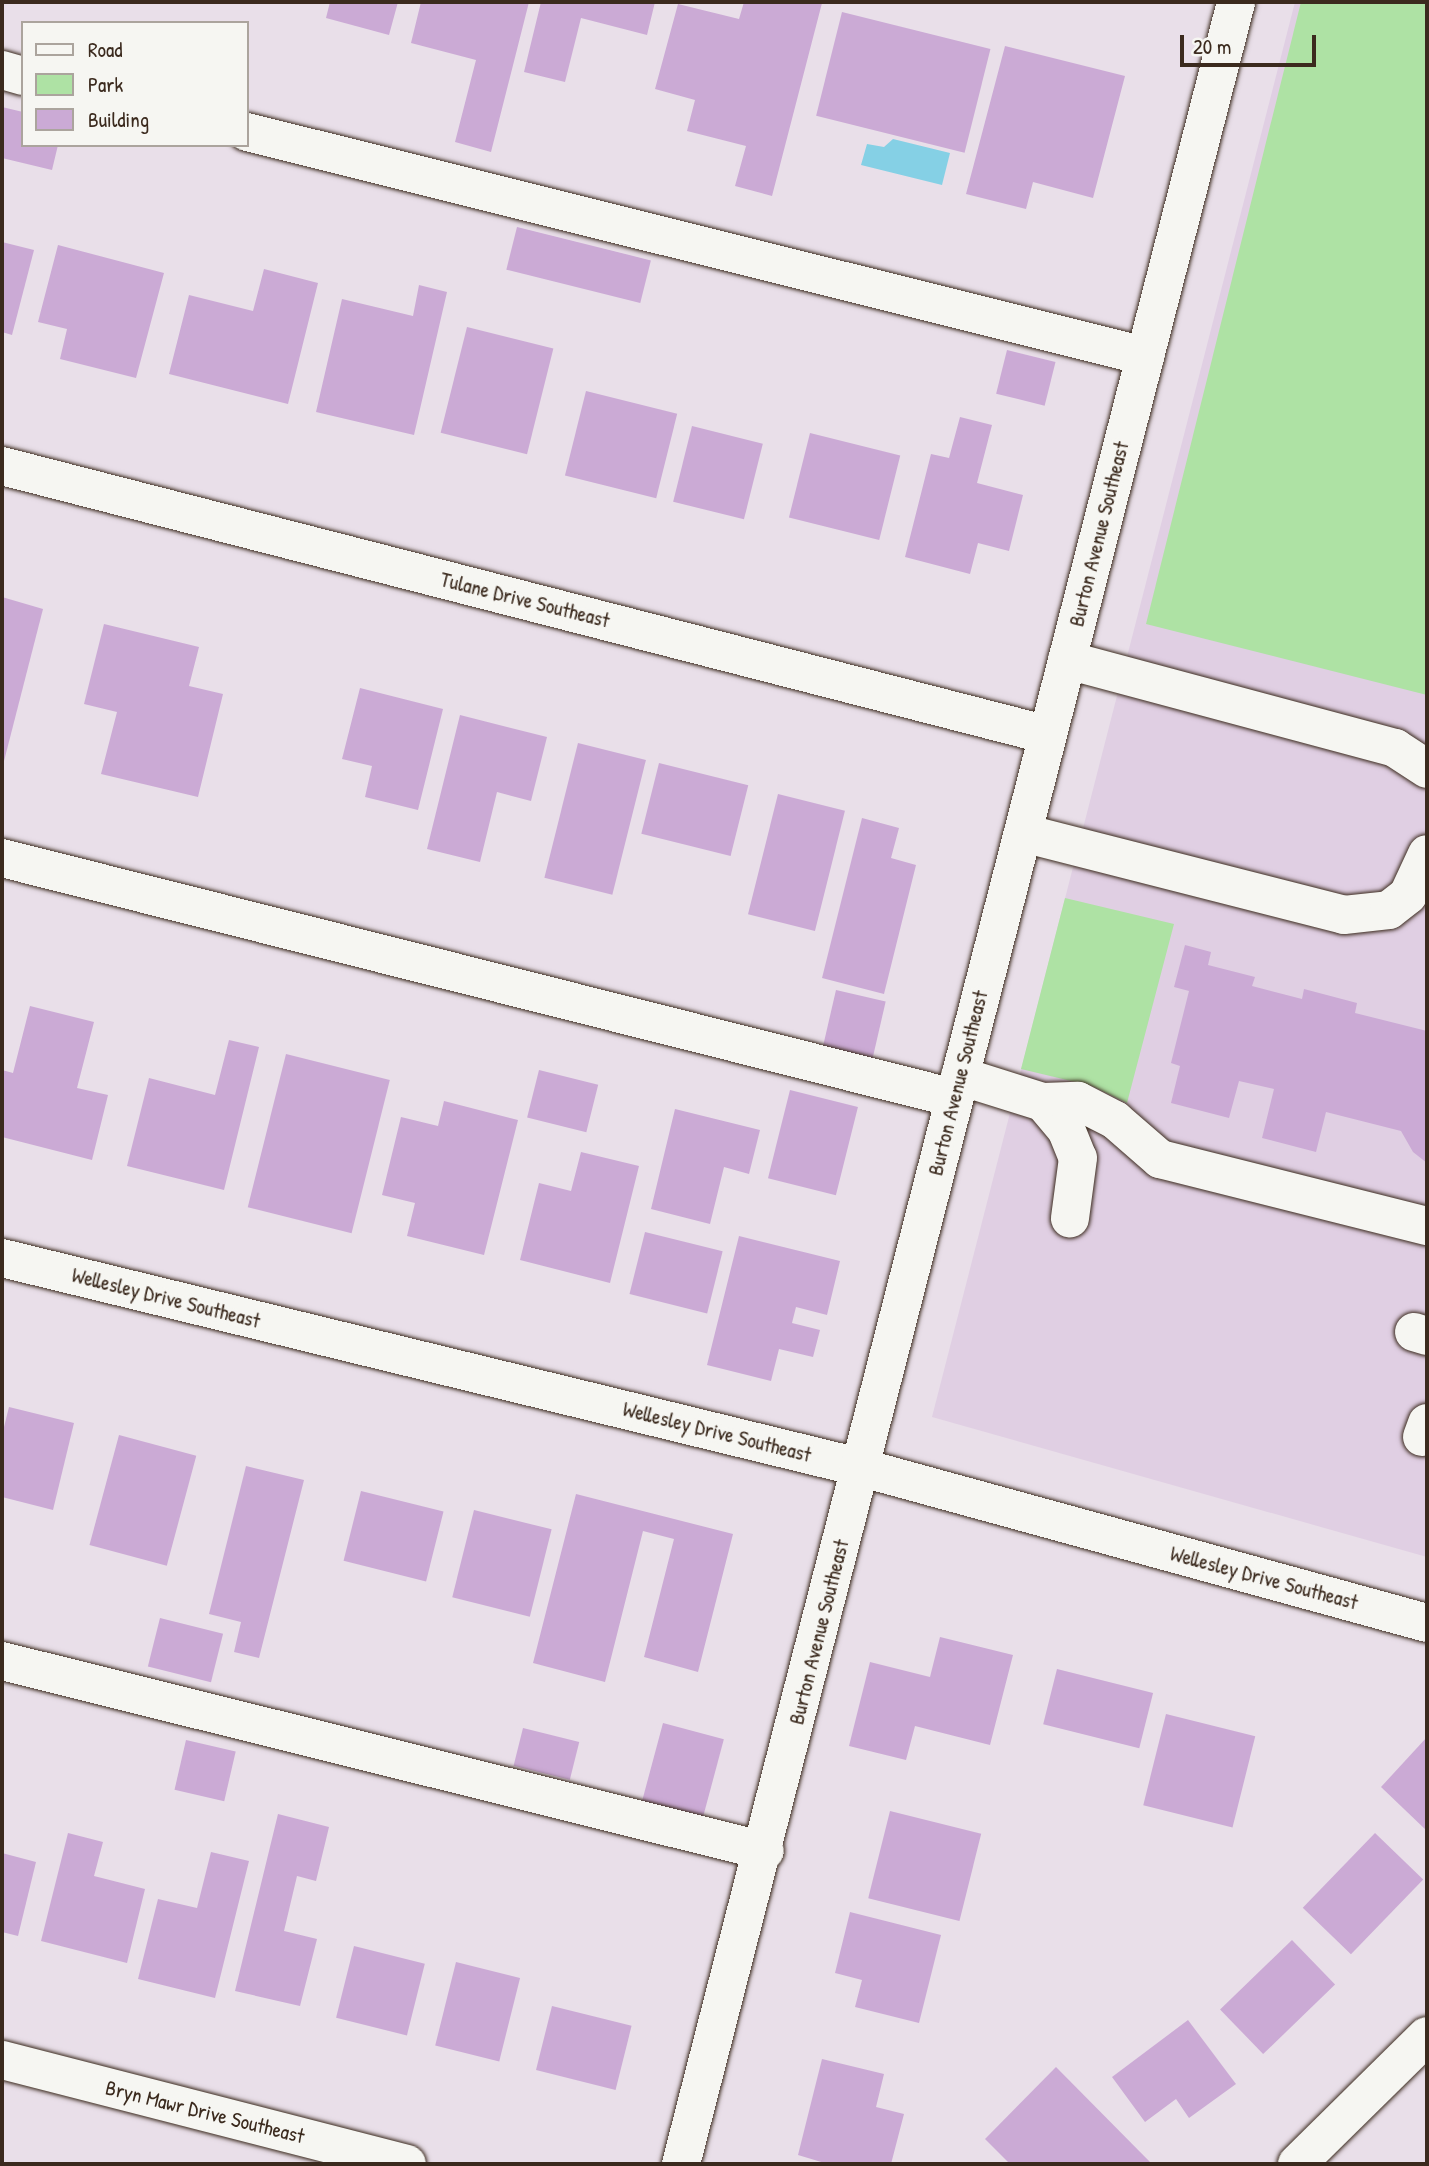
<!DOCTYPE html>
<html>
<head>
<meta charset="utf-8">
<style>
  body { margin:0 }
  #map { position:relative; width:1429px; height:2166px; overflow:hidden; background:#e9dfe9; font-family:"Patrick Hand",sans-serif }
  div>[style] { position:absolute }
  .built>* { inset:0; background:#e0cfe3 }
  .green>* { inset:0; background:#aee2a4 }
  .water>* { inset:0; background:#85d0e5 }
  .building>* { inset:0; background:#cbaad5; transform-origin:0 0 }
  .roads { filter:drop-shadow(0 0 2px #3b2a1e) drop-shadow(0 0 2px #3b2a1e) }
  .minor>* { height:38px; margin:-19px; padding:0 19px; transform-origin:19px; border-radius:19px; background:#f6f6f2 }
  span { translate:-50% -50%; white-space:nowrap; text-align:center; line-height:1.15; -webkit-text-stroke:7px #f6f6f2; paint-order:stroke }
  .street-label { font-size:21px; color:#3b2a1e }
  .frame { position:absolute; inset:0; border:4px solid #3b2a1e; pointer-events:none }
  .legend { position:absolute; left:21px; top:21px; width:228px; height:126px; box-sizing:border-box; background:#f6f6f2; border:2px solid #aba49d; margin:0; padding:9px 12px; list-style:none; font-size:21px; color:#3b2a1e }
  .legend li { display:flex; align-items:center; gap:14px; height:35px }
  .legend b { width:35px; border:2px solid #aba49d }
  .scale { position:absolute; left:1180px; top:35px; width:136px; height:32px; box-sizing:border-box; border:4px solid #3b2a1e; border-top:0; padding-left:9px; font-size:21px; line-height:24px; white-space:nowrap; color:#3b2a1e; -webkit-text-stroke:5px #f6f6f2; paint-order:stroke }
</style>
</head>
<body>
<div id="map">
  <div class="built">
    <i style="clip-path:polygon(1295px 2px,1427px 2px,1427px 1557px,932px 1417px)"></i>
  </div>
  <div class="green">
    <i style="clip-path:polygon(1301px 2px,1427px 2px,1427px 695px,1146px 624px)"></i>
    <i style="clip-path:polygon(1065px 898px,1174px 924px,1127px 1103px,1092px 1086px,1021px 1069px)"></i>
  </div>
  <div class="water">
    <i style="clip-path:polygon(893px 139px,950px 153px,942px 185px,861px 165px,867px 144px,884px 147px)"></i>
  </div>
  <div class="building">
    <i style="clip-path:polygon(330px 2px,398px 2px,389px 35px,326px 18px)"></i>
    <i style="clip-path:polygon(421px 2px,529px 2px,491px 152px,455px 142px,476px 60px,411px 43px)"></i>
    <i style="clip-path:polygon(541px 2px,655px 2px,647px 35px,581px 18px,565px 82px,524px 72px)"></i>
    <i style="clip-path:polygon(744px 2px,822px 3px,772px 196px,735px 186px,746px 146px,687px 131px,695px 100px,655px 89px,678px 4px,739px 19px)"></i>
    <i style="left:842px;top:12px;width:153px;height:107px;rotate:14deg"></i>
    <i style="clip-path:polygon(1005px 46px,1125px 76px,1093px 198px,1033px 182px,1026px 209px,966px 194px)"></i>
    <i style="clip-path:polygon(2px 107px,23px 112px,23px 145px,58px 145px,52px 170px,2px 158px)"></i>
    <i style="left:517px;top:227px;width:138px;height:44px;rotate:14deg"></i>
    <i style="clip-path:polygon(2px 242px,34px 250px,12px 335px,2px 332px)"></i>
    <i style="clip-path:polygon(58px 245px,164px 273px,136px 378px,60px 359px,67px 329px,38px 322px)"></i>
    <i style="clip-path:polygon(264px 269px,318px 283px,288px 404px,169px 374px,189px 295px,253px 311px)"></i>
    <i style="clip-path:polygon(419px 285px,447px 292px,414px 435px,316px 412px,342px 299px,413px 316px)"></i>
    <i style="left:467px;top:327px;width:89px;height:109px;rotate:14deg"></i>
    <i style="left:1007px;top:350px;width:50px;height:45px;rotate:14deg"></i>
    <i style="left:586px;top:391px;width:94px;height:87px;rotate:14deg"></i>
    <i style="clip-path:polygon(960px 417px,992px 425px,977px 483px,1023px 495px,1009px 551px,978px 543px,970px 574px,905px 557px,931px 454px,949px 458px)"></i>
    <i style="left:692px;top:426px;width:73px;height:78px;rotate:14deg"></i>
    <i style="left:810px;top:433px;width:93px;height:87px;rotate:14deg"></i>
    <i style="clip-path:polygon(2px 597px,43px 609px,3px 765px,2px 765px)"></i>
    <i style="clip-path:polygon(104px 624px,199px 647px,189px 686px,223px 694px,198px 797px,101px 774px,117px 712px,84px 704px)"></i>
    <i style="clip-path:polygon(360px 688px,443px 709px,418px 810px,365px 797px,372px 766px,342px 759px)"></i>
    <i style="clip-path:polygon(460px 715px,547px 737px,531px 801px,497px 792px,480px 862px,427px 849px)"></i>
    <i style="left:578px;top:743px;width:70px;height:139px;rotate:14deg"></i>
    <i style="left:659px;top:763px;width:92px;height:73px;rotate:14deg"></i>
    <i style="left:778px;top:794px;width:69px;height:124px;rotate:14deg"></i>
    <i style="clip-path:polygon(862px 818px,899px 828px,891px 858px,916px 865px,884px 994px,822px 978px)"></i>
    <i style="clip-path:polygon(1185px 945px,1211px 952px,1208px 965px,1255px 977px,1252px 986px,1302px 999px,1304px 989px,1357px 1003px,1355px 1013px,1427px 1031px,1427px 1163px,1413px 1152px,1401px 1131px,1326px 1112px,1316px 1152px,1262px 1138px,1274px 1089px,1239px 1081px,1229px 1118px,1171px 1103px,1180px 1066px,1171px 1063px,1189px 991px,1174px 987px)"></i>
    <i style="left:836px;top:990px;width:51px;height:62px;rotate:13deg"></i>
    <i style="clip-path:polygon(30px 1006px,94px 1022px,77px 1088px,108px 1095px,92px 1160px,2px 1137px,2px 1070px,13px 1073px)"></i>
    <i style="clip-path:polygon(229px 1040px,259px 1047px,224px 1190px,127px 1166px,149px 1078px,215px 1095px)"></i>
    <i style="left:286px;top:1054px;width:107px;height:158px;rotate:14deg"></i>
    <i style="left:539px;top:1070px;width:61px;height:49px;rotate:14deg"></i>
    <i style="left:790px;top:1090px;width:70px;height:91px;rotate:14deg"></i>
    <i style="clip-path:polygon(444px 1101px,518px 1120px,484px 1255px,407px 1236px,415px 1203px,382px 1195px,401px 1117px,438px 1126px)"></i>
    <i style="clip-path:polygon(675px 1109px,760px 1130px,749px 1174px,724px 1167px,710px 1224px,651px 1209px)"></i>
    <i style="clip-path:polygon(581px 1152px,639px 1166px,610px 1283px,520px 1260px,539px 1183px,571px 1191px)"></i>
    <i style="left:645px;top:1232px;width:80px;height:64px;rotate:14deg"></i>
    <i style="clip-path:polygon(739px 1236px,840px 1261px,827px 1315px,796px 1307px,792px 1323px,820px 1330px,813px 1357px,779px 1349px,771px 1381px,707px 1365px)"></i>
    <i style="clip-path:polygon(9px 1407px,74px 1423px,53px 1510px,2px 1497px,2px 1435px)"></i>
    <i style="left:119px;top:1435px;width:80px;height:114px;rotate:15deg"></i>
    <i style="clip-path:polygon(246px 1466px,304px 1480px,259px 1658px,234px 1652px,241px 1622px,209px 1614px)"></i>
    <i style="left:361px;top:1491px;width:85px;height:72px;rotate:14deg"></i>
    <i style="clip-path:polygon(576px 1494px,733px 1534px,698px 1672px,644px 1657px,674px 1539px,643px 1531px,605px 1682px,533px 1663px)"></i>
    <i style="left:474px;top:1510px;width:80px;height:90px;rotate:14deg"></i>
    <i style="left:160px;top:1618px;width:65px;height:50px;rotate:14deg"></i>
    <i style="clip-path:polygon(940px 1637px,1013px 1655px,990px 1745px,915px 1726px,906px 1760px,849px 1746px,870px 1662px,930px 1677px)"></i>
    <i style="left:1057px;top:1669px;width:99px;height:57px;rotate:14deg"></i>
    <i style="left:1166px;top:1714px;width:92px;height:94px;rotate:14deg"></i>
    <i style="left:663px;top:1723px;width:63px;height:82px;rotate:15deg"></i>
    <i style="left:523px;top:1728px;width:58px;height:39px;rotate:14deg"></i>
    <i style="clip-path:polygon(1427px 1737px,1427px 1831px,1381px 1787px)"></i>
    <i style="left:186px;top:1740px;width:51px;height:51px;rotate:13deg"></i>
    <i style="left:890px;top:1811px;width:94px;height:90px;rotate:14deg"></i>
    <i style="clip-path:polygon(278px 1814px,329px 1827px,316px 1881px,297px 1876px,284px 1931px,317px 1939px,300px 2006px,235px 1991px)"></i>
    <i style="clip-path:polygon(68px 1833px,103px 1842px,94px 1876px,145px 1889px,127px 1963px,41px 1941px)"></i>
    <i style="left:1375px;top:1833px;width:67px;height:104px;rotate:44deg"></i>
    <i style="clip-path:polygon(211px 1852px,249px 1861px,215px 1998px,138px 1979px,158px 1899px,197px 1908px)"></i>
    <i style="clip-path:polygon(2px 1853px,36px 1862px,18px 1936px,2px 1932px)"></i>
    <i style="clip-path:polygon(850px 1912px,941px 1935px,919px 2023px,855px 2007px,862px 1980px,835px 1973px)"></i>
    <i style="left:1292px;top:1940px;width:62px;height:100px;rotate:46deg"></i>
    <i style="left:354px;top:1946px;width:73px;height:74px;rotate:14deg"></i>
    <i style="left:456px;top:1962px;width:66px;height:86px;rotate:14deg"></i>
    <i style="left:552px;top:2006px;width:82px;height:66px;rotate:14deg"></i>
    <i style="clip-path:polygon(1188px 2020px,1236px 2084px,1189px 2118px,1176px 2099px,1145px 2122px,1112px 2077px)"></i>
    <i style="clip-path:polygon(822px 2059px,884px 2074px,876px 2107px,904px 2114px,891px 2164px,828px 2164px,798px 2155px)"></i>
    <i style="clip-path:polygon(1056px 2067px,1152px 2164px,1010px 2164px,985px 2139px)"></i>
  </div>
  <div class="roads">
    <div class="minor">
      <i style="left:2px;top:70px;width:22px;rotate:16deg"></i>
      <i style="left:247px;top:132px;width:926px;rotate:14.01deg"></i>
      <i style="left:2px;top:466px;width:1080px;rotate:14.42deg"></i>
      <i style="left:1067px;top:660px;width:340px;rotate:15deg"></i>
      <i style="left:1395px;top:748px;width:38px;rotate:33deg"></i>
      <i style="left:1023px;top:833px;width:331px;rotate:14.3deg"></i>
      <i style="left:1344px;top:915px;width:45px;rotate:-6.3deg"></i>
      <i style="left:1389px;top:910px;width:24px;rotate:-38deg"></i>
      <i style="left:1408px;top:895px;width:45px;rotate:-65.1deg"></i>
      <i style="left:2px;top:858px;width:982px;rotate:14.15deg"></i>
      <i style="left:960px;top:1076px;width:87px;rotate:17.4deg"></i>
      <i style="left:1043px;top:1102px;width:35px;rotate:-2deg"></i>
      <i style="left:1078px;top:1101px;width:42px;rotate:27.2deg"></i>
      <i style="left:1115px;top:1120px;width:60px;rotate:40.9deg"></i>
      <i style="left:1160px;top:1159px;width:275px;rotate:14.1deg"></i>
      <i style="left:1043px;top:1102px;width:35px;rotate:50deg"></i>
      <i style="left:1066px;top:1129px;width:31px;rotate:68deg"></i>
      <i style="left:1078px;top:1158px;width:61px;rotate:97.6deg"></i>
      <i style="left:2px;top:1258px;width:882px;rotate:13.71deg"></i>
      <i style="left:859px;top:1467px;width:589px;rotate:15.36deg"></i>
      <i style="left:1414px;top:1332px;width:14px;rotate:17deg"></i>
      <i style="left:1422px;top:1437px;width:15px;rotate:-70deg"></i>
      <i style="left:2px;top:1661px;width:786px;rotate:13.98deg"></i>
      <i style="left:2px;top:2060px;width:418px;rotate:14.4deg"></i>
      <i style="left:681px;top:2164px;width:2232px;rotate:-75.6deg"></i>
      <i style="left:1297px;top:2164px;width:182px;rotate:-44.6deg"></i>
    </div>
  </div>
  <div class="street-label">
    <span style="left:1099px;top:534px;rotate:-76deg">Burton Avenue Southeast</span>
    <span style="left:525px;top:600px;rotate:14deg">Tulane Drive Southeast</span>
    <span style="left:958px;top:1083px;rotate:-76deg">Burton Avenue Southeast</span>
    <span style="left:166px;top:1298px;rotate:14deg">Wellesley Drive Southeast</span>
    <span style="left:717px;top:1432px;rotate:14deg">Wellesley Drive Southeast</span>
    <span style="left:1264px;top:1578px;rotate:15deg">Wellesley Drive Southeast</span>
    <span style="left:819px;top:1632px;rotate:-76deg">Burton Avenue Southeast</span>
    <span style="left:205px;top:2112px;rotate:14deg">Bryn Mawr Drive Southeast</span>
  </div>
  <div class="frame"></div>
  <ul class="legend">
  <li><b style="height:9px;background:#f6f6f2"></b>Road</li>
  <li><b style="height:19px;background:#aee2a4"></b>Park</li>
  <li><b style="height:19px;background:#cbaad5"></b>Building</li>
  </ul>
  <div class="scale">20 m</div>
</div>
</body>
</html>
